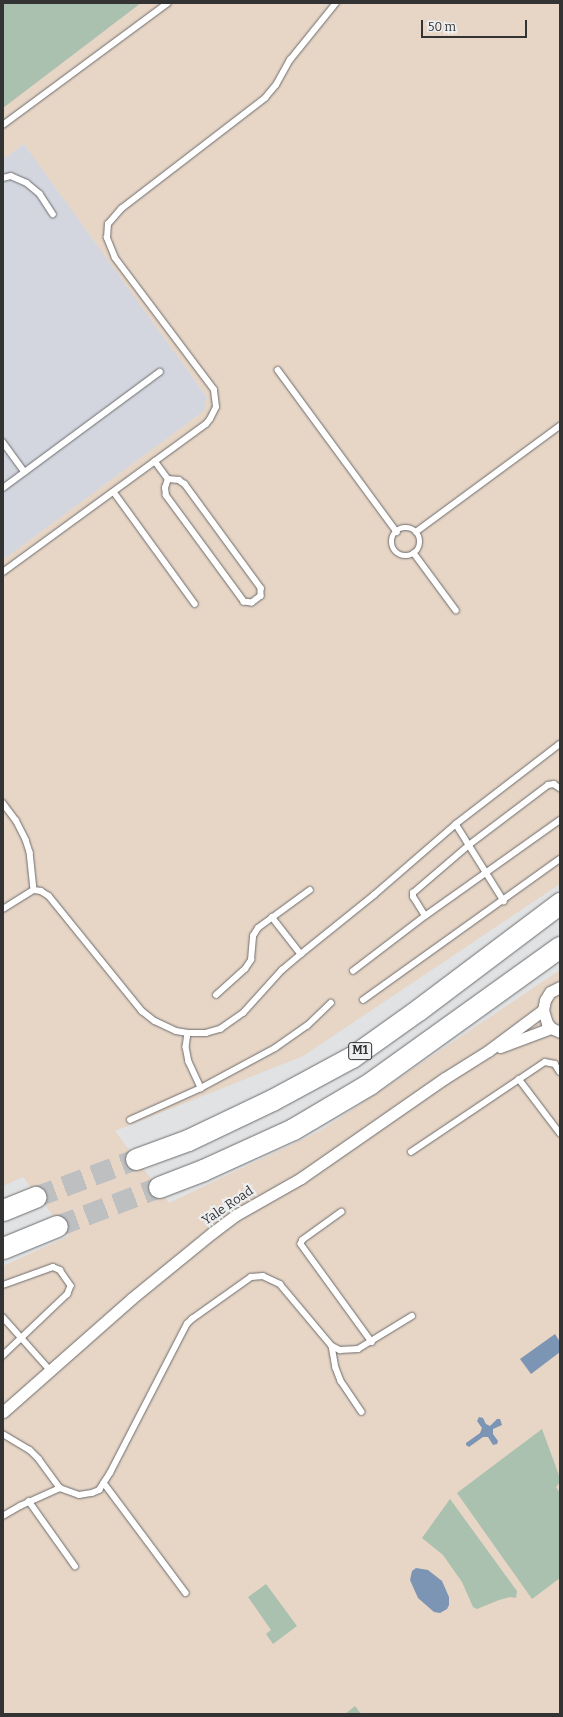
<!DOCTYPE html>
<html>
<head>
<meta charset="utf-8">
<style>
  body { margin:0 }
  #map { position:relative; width:563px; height:1717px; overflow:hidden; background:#e1e2e4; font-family:Bitter,serif }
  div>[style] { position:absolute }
  .built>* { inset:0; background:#d3d6df }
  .education>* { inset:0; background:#e7d5c5 }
  .green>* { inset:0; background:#aac1af }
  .water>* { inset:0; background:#7c95b4 }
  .highway-tunnel>* { height:21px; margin-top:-10.5px; transform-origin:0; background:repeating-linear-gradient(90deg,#bebfc1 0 21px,transparent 0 31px) }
  .roads { filter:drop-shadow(0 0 1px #6b6c6d) drop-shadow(0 0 1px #6b6c6d) }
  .lane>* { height:5.5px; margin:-2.75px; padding:0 2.75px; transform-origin:2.75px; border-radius:2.75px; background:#fff }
  .lane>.ring { margin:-2.75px; padding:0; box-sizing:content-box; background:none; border:5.5px solid #fff; border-radius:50% }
  .street>* { height:11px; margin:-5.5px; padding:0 5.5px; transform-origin:5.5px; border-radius:5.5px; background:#fff }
  .highway>* { height:21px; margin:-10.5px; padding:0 10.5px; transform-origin:10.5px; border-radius:10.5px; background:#fff }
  span { translate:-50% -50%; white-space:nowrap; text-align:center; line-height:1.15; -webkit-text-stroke:4px #eeeff1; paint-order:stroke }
  .shield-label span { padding:1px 3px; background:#eeeff1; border:1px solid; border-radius:3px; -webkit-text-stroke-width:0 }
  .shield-label { font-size:12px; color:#333334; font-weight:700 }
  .street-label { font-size:13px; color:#333334 }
  .frame { position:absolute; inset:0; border:4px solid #333334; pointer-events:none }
  .scale { position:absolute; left:421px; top:20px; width:106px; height:18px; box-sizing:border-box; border:2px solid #333334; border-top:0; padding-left:5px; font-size:12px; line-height:14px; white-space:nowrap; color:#333334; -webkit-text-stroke:3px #eeeff1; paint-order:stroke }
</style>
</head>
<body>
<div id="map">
  <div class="built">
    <i style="clip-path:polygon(24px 144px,207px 397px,204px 411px,3px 560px,3px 159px)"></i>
  </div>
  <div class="education">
    <i style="clip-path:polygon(3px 3px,560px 3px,560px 884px,303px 1056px,115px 1131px,169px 1203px,320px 1131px,560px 970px,560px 1714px,3px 1714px,3px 1266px,69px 1236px,23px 1177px,3px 1186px,3px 560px,204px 411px,207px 397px,24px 144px,3px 159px)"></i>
  </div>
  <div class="green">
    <i style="clip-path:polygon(3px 3px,141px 3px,3px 108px)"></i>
    <i style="clip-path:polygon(542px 1429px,560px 1478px,560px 1482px,556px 1487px,560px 1493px,560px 1578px,532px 1599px,457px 1493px)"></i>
    <i style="clip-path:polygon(450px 1499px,517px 1591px,516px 1598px,510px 1597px,499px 1600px,477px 1609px,473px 1607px,462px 1582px,443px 1555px,422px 1538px)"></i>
    <i style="clip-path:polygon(266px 1584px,297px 1626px,273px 1644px,266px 1634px,271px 1630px,248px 1597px)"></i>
    <i style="clip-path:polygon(355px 1706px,361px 1714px,345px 1714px)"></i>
  </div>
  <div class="water">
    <i style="clip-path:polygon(555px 1334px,560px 1342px,560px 1352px,531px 1374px,520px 1359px)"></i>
    <i style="clip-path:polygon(479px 1417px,483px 1418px,486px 1424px,490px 1426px,497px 1419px,500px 1419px,502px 1425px,493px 1429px,493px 1434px,498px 1441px,497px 1444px,493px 1445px,488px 1437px,483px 1437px,469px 1447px,466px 1445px,466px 1443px,480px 1433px,482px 1428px,477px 1421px)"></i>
    <i style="clip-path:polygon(416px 1568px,428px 1570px,442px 1581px,449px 1597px,449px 1605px,447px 1609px,440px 1613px,434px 1612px,418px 1598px,410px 1580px,412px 1571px)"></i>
  </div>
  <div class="highway-tunnel">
    <i style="left:35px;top:1197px;width:108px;rotate:-20.6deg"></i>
    <i style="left:57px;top:1226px;width:109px;rotate:-20.9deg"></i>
  </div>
  <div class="roads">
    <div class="lane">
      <i style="left:3px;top:125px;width:205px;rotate:-36.5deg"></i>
      <i style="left:3px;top:178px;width:8px;rotate:-14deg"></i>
      <i style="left:11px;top:176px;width:17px;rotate:24deg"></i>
      <i style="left:27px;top:183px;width:17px;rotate:40deg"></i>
      <i style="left:40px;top:194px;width:24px;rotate:57deg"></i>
      <i style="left:278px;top:370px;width:201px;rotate:53.7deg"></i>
      <i style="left:3px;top:442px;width:37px;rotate:54deg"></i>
      <i style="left:155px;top:461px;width:22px;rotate:54deg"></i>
      <i style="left:168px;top:479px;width:11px;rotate:5deg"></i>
      <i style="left:179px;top:480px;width:7px;rotate:34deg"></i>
      <i style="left:185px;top:484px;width:129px;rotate:53.8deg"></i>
      <i style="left:261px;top:588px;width:8px;rotate:90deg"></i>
      <i style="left:261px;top:596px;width:11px;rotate:142deg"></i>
      <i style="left:252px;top:603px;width:8px;rotate:-173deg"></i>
      <i style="left:244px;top:602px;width:132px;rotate:-126.3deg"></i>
      <i style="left:166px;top:496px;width:8px;rotate:-97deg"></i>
      <i style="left:165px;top:488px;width:9px;rotate:-72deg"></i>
      <i style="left:3px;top:488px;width:195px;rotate:-36.5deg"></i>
      <i style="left:114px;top:492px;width:138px;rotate:54.1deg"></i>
      <i class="ring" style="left:392px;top:528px;width:22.5px;height:22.5px"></i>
      <i style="left:416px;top:532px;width:179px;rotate:-36.4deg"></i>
      <i style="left:414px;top:553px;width:71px;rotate:53.6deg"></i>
      <i style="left:3px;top:572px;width:251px;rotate:-36.1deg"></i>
      <i style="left:206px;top:424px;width:6px;rotate:-51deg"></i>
      <i style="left:210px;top:419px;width:13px;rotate:-63deg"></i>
      <i style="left:216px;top:407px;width:17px;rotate:-97deg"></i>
      <i style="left:214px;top:390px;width:165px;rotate:-126.9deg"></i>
      <i style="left:115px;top:258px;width:22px;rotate:-112deg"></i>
      <i style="left:107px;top:238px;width:14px;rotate:-86deg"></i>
      <i style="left:108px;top:224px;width:20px;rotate:-49deg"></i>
      <i style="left:121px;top:209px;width:182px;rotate:-37.6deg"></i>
      <i style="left:265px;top:98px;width:17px;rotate:-50deg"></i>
      <i style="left:276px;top:85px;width:29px;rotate:-61deg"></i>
      <i style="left:290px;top:60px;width:73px;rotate:-51.1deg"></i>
      <i style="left:3px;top:803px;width:21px;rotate:53deg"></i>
      <i style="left:16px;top:820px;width:22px;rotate:63deg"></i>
      <i style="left:26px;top:840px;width:13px;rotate:72deg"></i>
      <i style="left:30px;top:852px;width:38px;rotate:84deg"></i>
      <i style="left:456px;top:824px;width:91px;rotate:58.1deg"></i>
      <i style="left:3px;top:909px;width:36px;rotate:-32deg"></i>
      <i style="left:34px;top:890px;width:7px;rotate:8deg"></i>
      <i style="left:41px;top:891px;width:9px;rotate:32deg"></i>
      <i style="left:49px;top:896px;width:148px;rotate:51deg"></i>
      <i style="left:142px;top:1011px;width:16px;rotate:38deg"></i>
      <i style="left:155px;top:1021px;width:23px;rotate:25deg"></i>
      <i style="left:176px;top:1031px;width:12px;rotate:9deg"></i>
      <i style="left:188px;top:1033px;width:18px"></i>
      <i style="left:206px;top:1033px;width:15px;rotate:-16deg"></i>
      <i style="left:220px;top:1029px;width:28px;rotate:-35deg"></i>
      <i style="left:243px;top:1013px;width:58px;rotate:-47.8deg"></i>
      <i style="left:282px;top:970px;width:25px;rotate:-40deg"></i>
      <i style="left:301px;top:954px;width:94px;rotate:-38.9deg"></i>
      <i style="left:374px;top:895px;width:108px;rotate:-40.9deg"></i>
      <i style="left:456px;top:824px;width:131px;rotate:-37.6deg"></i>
      <i style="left:425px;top:916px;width:22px;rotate:-122deg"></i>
      <i style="left:413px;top:897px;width:4px;rotate:-90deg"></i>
      <i style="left:413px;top:893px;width:74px;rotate:-40.6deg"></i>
      <i style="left:469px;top:845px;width:99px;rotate:-37.2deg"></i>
      <i style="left:548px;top:785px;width:6px;rotate:-9deg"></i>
      <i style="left:554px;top:784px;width:7px;rotate:34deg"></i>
      <i style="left:272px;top:917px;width:47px;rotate:51.9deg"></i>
      <i style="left:353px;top:971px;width:91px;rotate:-37.4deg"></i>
      <i style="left:425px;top:916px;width:166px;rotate:-35.4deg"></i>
      <i style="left:216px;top:995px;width:39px;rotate:-42deg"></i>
      <i style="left:245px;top:969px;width:11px;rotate:-56deg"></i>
      <i style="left:251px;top:960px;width:24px;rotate:-85deg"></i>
      <i style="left:253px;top:936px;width:9px;rotate:-58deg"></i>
      <i style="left:258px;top:928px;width:64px;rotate:-36.2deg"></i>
      <i style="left:363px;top:1000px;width:242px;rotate:-35.6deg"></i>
      <i style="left:188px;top:1033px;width:14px;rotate:98deg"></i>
      <i style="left:186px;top:1047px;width:15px;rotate:79deg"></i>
      <i style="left:189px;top:1062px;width:29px;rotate:65deg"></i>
      <i style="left:519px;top:1079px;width:68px;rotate:52.8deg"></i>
      <i style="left:130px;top:1120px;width:78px;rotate:-24.3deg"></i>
      <i style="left:201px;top:1088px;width:84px;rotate:-28.4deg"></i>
      <i style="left:275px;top:1048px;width:39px;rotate:-35deg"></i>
      <i style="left:307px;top:1026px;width:33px;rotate:-44deg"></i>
      <i style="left:411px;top:1152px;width:161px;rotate:-33.9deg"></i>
      <i style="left:545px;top:1062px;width:10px;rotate:11deg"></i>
      <i style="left:555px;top:1064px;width:9px;rotate:58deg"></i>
      <i style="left:342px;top:1212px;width:48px;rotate:144.3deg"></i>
      <i style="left:303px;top:1240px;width:4px;rotate:117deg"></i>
      <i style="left:301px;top:1244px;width:121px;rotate:54.1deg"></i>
      <i style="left:3px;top:1285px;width:53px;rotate:-19.8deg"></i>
      <i style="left:53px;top:1267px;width:8px;rotate:23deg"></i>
      <i style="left:60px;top:1270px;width:19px;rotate:55deg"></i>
      <i style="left:71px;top:1286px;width:9px;rotate:111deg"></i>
      <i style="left:68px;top:1294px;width:90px;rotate:136.4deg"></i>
      <i style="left:3px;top:1317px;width:72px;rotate:48.4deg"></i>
      <i style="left:332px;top:1346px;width:22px;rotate:80deg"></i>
      <i style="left:336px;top:1368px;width:14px;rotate:69deg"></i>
      <i style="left:341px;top:1381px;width:37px;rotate:56deg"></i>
      <i style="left:3px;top:1434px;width:31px;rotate:31deg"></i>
      <i style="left:30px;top:1450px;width:13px;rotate:45deg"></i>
      <i style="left:39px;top:1459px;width:36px;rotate:54deg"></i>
      <i style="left:60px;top:1488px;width:20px;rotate:20deg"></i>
      <i style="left:79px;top:1495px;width:13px;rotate:-9deg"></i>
      <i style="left:92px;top:1493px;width:8px;rotate:-23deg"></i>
      <i style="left:99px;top:1490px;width:20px;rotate:-57deg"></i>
      <i style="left:110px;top:1473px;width:168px;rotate:-62.7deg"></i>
      <i style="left:187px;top:1324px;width:7px;rotate:-45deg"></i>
      <i style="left:192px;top:1319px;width:72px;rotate:-35.4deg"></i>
      <i style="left:251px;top:1277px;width:12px;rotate:-5deg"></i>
      <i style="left:263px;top:1276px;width:19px;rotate:25deg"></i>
      <i style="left:280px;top:1284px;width:81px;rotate:50deg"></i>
      <i style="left:332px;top:1346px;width:9px;rotate:27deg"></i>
      <i style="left:340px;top:1350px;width:18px;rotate:-3deg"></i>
      <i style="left:358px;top:1349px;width:63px;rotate:-31.4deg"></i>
      <i style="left:104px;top:1483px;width:137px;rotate:53.3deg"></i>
      <i style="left:29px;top:1501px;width:80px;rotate:54.7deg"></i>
      <i style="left:3px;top:1516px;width:20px;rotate:-30deg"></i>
      <i style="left:20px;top:1506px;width:44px;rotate:-24.2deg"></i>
    </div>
    <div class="street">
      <i style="left:560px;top:987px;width:11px;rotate:153deg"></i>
      <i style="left:550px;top:992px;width:9px;rotate:122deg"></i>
      <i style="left:545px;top:1000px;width:10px;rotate:101deg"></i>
      <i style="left:543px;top:1010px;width:14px;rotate:73deg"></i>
      <i style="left:547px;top:1023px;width:6px;rotate:51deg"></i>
      <i style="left:551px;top:1028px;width:10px;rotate:24deg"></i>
      <i style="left:500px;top:1047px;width:54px;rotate:-20.4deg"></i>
      <i style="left:3px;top:1412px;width:171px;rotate:-41.4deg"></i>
      <i style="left:131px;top:1299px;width:104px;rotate:-39.2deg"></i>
      <i style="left:212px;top:1233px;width:30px;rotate:-37deg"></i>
      <i style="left:236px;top:1215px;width:75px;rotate:-29.6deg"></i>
      <i style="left:301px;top:1178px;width:175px;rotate:-34.8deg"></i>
      <i style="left:445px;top:1078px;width:51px;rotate:-32.1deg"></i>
      <i style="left:488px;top:1051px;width:69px;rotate:-36.7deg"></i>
    </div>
    <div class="highway">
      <i style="left:136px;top:1159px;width:55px;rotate:-20.1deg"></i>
      <i style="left:188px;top:1140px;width:93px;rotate:-25.5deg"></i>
      <i style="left:272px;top:1100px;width:91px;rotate:-28.3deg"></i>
      <i style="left:352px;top:1057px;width:81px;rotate:-35.5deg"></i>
      <i style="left:418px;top:1010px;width:178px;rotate:-37deg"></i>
      <i style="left:159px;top:1187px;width:47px;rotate:-21.1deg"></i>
      <i style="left:203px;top:1170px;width:99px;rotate:-24.5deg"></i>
      <i style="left:293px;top:1129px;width:88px;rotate:-30.6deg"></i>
      <i style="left:369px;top:1084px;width:235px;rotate:-35.7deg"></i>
      <i style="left:3px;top:1210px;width:35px;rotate:-22deg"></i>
      <i style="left:3px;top:1248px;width:58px;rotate:-22.2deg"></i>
    </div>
  </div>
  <div class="shield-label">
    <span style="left:360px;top:1051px">M1</span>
  </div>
  <div class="street-label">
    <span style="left:228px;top:1206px;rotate:-34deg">Yale Road</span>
  </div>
  <div class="frame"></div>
  <div class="scale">50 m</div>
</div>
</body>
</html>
